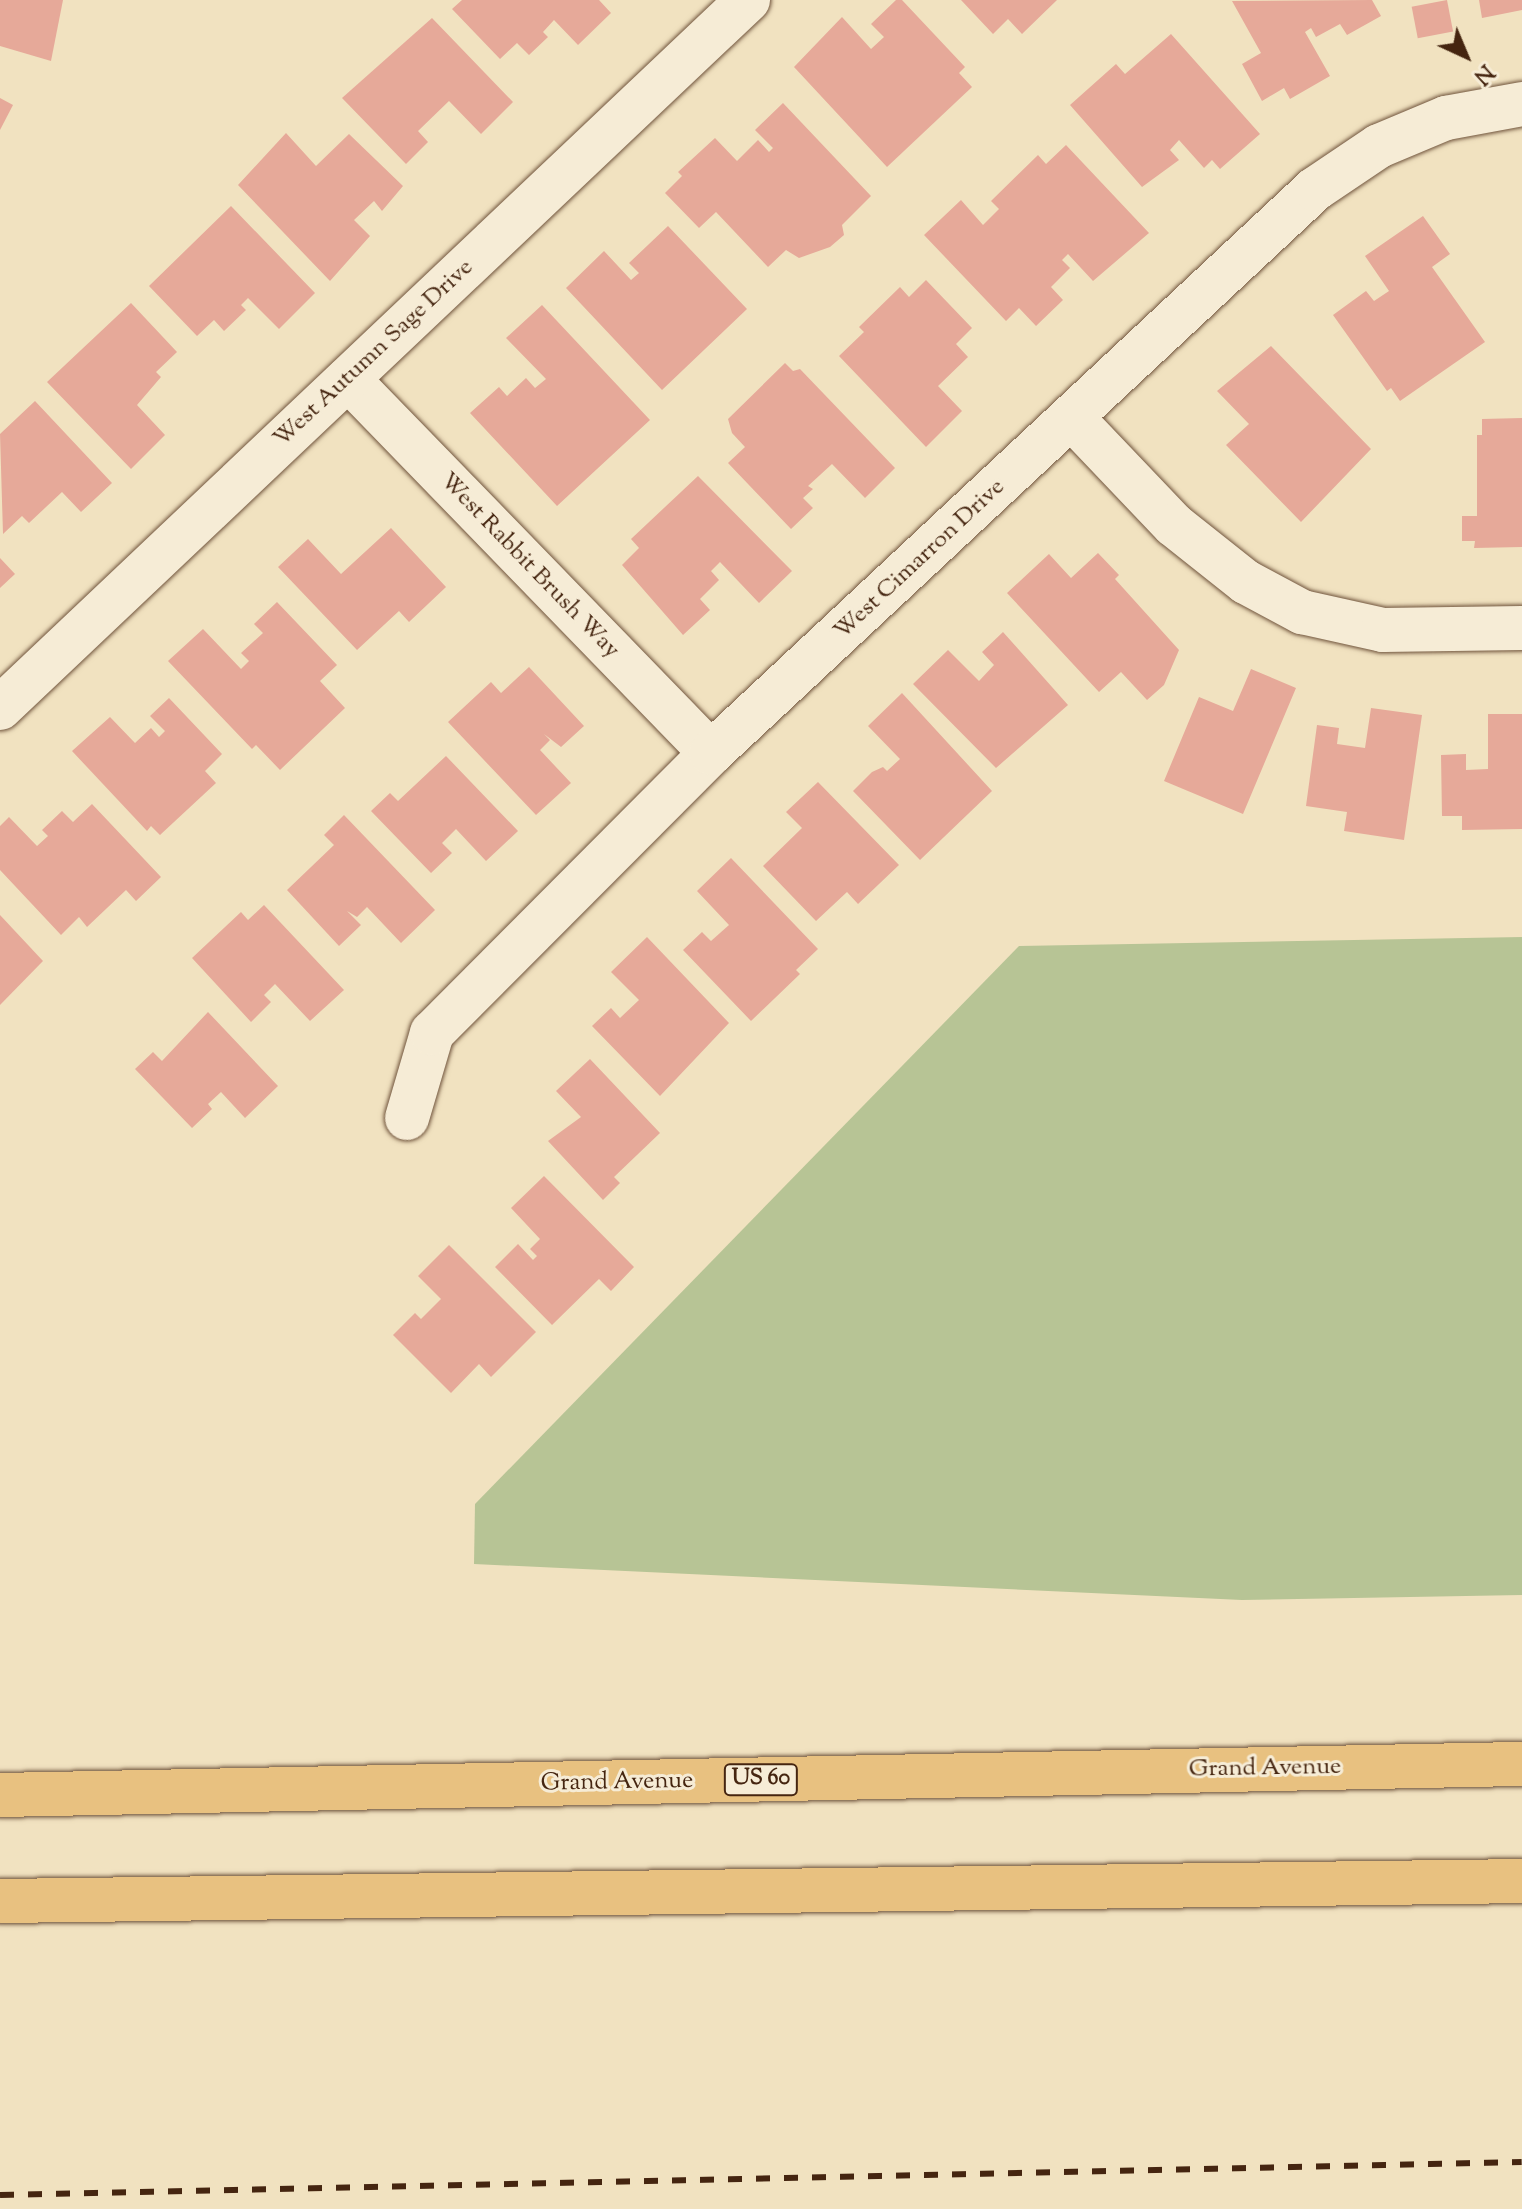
<!DOCTYPE html>
<html>
<head>
<meta charset="utf-8">
<style>
  body { margin:0 }
  #map { position:relative; width:1522px; height:2209px; overflow:hidden; background:#f1e2c0; font-family:"Sorts Mill Goudy",serif }
  div>[style] { position:absolute }
  .green>* { inset:0; background:#b7c495 }
  .building>* { inset:0; background:#e6a999; transform-origin:0 0 }
  .roads { filter:drop-shadow(0 0 2px #70543c) drop-shadow(0 0 2px #70543c) }
  .minor>* { height:44px; margin:-22px; padding:0 22px; transform-origin:22px; border-radius:22px; background:#f6ecd6 }
  .trunk>* { height:44px; margin:-22px; padding:0 22px; transform-origin:22px; border-radius:22px; background:#e8c180 }
  .rail>* { height:6px; margin-top:-3px; transform-origin:0; background:repeating-linear-gradient(90deg,#452510 0 14px,transparent 0 28px) }
  span { translate:-50% -50%; white-space:nowrap; text-align:center; line-height:1.15; -webkit-text-stroke:6px #f6ecd6; paint-order:stroke }
  .shield-label span { padding:2px 6px; background:#f6ecd6; border:2px solid; border-radius:6px; -webkit-text-stroke-width:0 }
  .shield-label { font-size:22px; color:#452510; font-weight:700 }
  .street-label { font-size:24px; color:#452510 }
  .north { position:absolute; left:1426px; top:16px; width:80px; height:80px; -webkit-text-stroke:6px #f6ecd6; paint-order:stroke; rotate:136deg; font-size:22px; font-weight:700; line-height:32px; text-align:center; color:#452510 }
  .north::after { content:''; display:block; margin:auto; width:28px; height:36px; background:#452510; clip-path:polygon(50% 0,100% 100%,50% 72%,0 100%) }
</style>
</head>
<body>
<div id="map">
  <div class="green">
    <i style="clip-path:polygon(1522px 937px,1522px 1595px,1242px 1600px,474px 1564px,475px 1504px,1019px 946px)"></i>
  </div>
  <div class="building">
    <i style="clip-path:polygon(0 0,63px 0,51px 61px,0 46px)"></i>
    <i style="clip-path:polygon(462px 0,599px 0,611px 13px,578px 45px,554px 20px,543px 32px,548px 37px,529px 55px,517px 43px,500px 59px,452px 9px)"></i>
    <i style="clip-path:polygon(896px 0,902px 0,965px 67px,959px 73px,972px 87px,887px 167px,794px 67px,842px 17px,871px 49px,884px 37px,871px 24px)"></i>
    <i style="clip-path:polygon(961px 0,1057px 0,1022px 34px,1008px 19px,993px 34px)"></i>
    <i style="clip-path:polygon(1372px 0,1381px 16px,1347px 35px,1340px 24px,1316px 37px,1311px 28px,1305px 32px,1330px 76px,1290px 99px,1284px 88px,1262px 101px,1242px 64px,1261px 53px,1232px 1px)"></i>
    <i style="left:1447px;top:0;width:32px;height:36px;rotate:79deg"></i>
    <i style="clip-path:polygon(1479px 0,1522px 0,1522px 10px,1482px 18px)"></i>
    <i style="clip-path:polygon(432px 18px,513px 102px,481px 134px,449px 101px,418px 131px,428px 142px,406px 164px,342px 98px)"></i>
    <i style="clip-path:polygon(1171px 34px,1260px 134px,1220px 169px,1212px 160px,1204px 168px,1179px 140px,1170px 150px,1179px 160px,1142px 187px,1070px 105px,1116px 64px,1125px 74px)"></i>
    <i style="clip-path:polygon(0 98px,13px 105px,0 130px)"></i>
    <i style="clip-path:polygon(783px 103px,871px 196px,842px 225px,844px 235px,830px 247px,799px 258px,786px 250px,768px 267px,716px 212px,699px 228px,665px 193px,682px 176px,678px 172px,715px 138px,737px 161px,758px 140px,769px 152px,773px 148px,755px 130px)"></i>
    <i style="clip-path:polygon(286px 133px,316px 166px,349px 134px,403px 186px,382px 211px,374px 201px,354px 220px,370px 236px,330px 281px,238px 185px)"></i>
    <i style="clip-path:polygon(1066px 145px,1149px 233px,1093px 281px,1068px 254px,1062px 260px,1070px 268px,1051px 287px,1063px 300px,1036px 326px,1019px 308px,1006px 321px,924px 235px,961px 200px,983px 225px,999px 209px,991px 201px,1038px 155px,1046px 164px)"></i>
    <i style="clip-path:polygon(231px 206px,315px 293px,279px 329px,248px 298px,241px 305px,246px 310px,224px 331px,214px 320px,197px 336px,149px 286px)"></i>
    <i style="clip-path:polygon(1423px 216px,1450px 254px,1432px 267px,1485px 342px,1400px 401px,1391px 388px,1387px 391px,1333px 315px,1366px 291px,1374px 301px,1389px 291px,1365px 256px)"></i>
    <i style="clip-path:polygon(668px 226px,747px 309px,662px 390px,566px 288px,604px 251px,631px 280px,639px 273px,629px 263px)"></i>
    <i style="clip-path:polygon(926px 280px,972px 328px,956px 344px,968px 357px,938px 386px,962px 411px,926px 447px,839px 356px,864px 332px,859px 327px,900px 287px,909px 297px)"></i>
    <i style="clip-path:polygon(131px 303px,177px 352px,156px 372px,161px 377px,137px 405px,165px 435px,131px 469px,47px 382px)"></i>
    <i style="clip-path:polygon(542px 305px,650px 420px,557px 506px,470px 413px,499px 387px,507px 396px,526px 378px,535px 388px,546px 379px,506px 338px)"></i>
    <i style="clip-path:polygon(1271px 346px,1371px 449px,1301px 522px,1226px 445px,1249px 424px,1217px 391px)"></i>
    <i style="clip-path:polygon(785px 363px,793px 371px,800px 369px,895px 468px,865px 498px,832px 464px,808px 486px,813px 489px,803px 498px,813px 508px,791px 529px,728px 463px,745px 447px,732px 433px,728px 419px)"></i>
    <i style="clip-path:polygon(35px 401px,112px 483px,81px 512px,62px 492px,29px 523px,22px 516px,3px 534px,0 434px)"></i>
    <i style="clip-path:polygon(1522px 418px,1522px 547px,1474px 548px,1475px 541px,1462px 541px,1462px 516px,1477px 516px,1477px 435px,1482px 435px,1482px 419px)"></i>
    <i style="clip-path:polygon(698px 476px,792px 571px,759px 603px,720px 562px,711px 571px,719px 580px,700px 599px,710px 610px,683px 635px,622px 565px,639px 548px,631px 539px)"></i>
    <i style="clip-path:polygon(391px 528px,446px 587px,409px 622px,399px 611px,357px 650px,278px 567px,308px 539px,341px 574px)"></i>
    <i style="clip-path:polygon(1098px 553px,1119px 575px,1115px 579px,1179px 650px,1164px 685px,1147px 700px,1121px 672px,1099px 692px,1007px 593px,1049px 554px,1071px 578px)"></i>
    <i style="clip-path:polygon(0 558px,15px 574px,0 588px)"></i>
    <i style="clip-path:polygon(277px 602px,337px 665px,320px 681px,345px 708px,280px 770px,256px 745px,252px 749px,168px 661px,203px 629px,241px 669px,249px 661px,241px 653px,263px 633px,254px 624px)"></i>
    <i style="clip-path:polygon(1003px 632px,1068px 705px,996px 768px,913px 684px,948px 650px,979px 681px,994px 665px,982px 652px)"></i>
    <i style="clip-path:polygon(529px 667px,584px 726px,561px 747px,544px 734px,550px 740px,540px 750px,571px 783px,536px 815px,448px 722px,491px 682px,501px 693px)"></i>
    <i style="clip-path:polygon(1251px 669px,1296px 688px,1243px 814px,1164px 781px,1199px 697px,1233px 711px)"></i>
    <i style="clip-path:polygon(902px 693px,992px 791px,920px 860px,853px 791px,872px 772px,883px 767px,887px 771px,900px 759px,868px 726px)"></i>
    <i style="clip-path:polygon(169px 698px,222px 754px,205px 771px,216px 783px,160px 835px,151px 826px,147px 831px,72px 751px,110px 717px,135px 743px,151px 728px,159px 737px,165px 731px,150px 716px)"></i>
    <i style="clip-path:polygon(1371px 708px,1422px 715px,1404px 840px,1344px 831px,1347px 812px,1306px 806px,1317px 725px,1339px 728px,1337px 744px,1365px 748px)"></i>
    <i style="clip-path:polygon(1488px 714px,1522px 714px,1522px 829px,1462px 830px,1462px 816px,1442px 816px,1441px 755px,1466px 754px,1466px 770px,1488px 769px)"></i>
    <i style="clip-path:polygon(446px 756px,518px 831px,486px 861px,456px 829px,442px 843px,452px 853px,431px 873px,371px 811px,390px 793px,398px 801px)"></i>
    <i style="clip-path:polygon(818px 782px,899px 865px,858px 904px,847px 892px,816px 921px,763px 866px,802px 828px,786px 812px)"></i>
    <i style="clip-path:polygon(92px 804px,161px 877px,136px 901px,126px 890px,87px 927px,79px 917px,61px 935px,0 870px,0 826px,9px 817px,37px 846px,48px 836px,42px 830px,62px 811px,73px 822px)"></i>
    <i style="clip-path:polygon(344px 815px,435px 910px,401px 943px,367px 907px,357px 917px,347px 911px,361px 925px,339px 946px,287px 890px,334px 845px,324px 835px)"></i>
    <i style="clip-path:polygon(731px 858px,818px 949px,796px 970px,800px 974px,751px 1021px,683px 950px,702px 932px,711px 941px,729px 925px,697px 891px)"></i>
    <i style="clip-path:polygon(264px 905px,344px 990px,310px 1021px,275px 984px,264px 995px,271px 1002px,251px 1022px,192px 958px,241px 912px,248px 920px)"></i>
    <i style="clip-path:polygon(0 915px,43px 961px,0 1005px)"></i>
    <i style="clip-path:polygon(647px 937px,729px 1023px,660px 1096px,592px 1026px,611px 1008px,620px 1018px,639px 1000px,611px 972px)"></i>
    <i style="clip-path:polygon(208px 1012px,278px 1086px,245px 1118px,221px 1092px,208px 1104px,212px 1109px,192px 1128px,135px 1069px,153px 1052px,162px 1061px)"></i>
    <i style="clip-path:polygon(590px 1059px,660px 1133px,614px 1177px,620px 1183px,603px 1200px,548px 1141px,581px 1117px,556px 1091px)"></i>
    <i style="clip-path:polygon(544px 1176px,634px 1267px,611px 1291px,599px 1279px,552px 1325px,495px 1267px,518px 1244px,533px 1260px,537px 1256px,530px 1249px,540px 1239px,511px 1208px)"></i>
    <i style="clip-path:polygon(449px 1245px,536px 1332px,491px 1377px,479px 1364px,451px 1393px,393px 1335px,415px 1313px,421px 1319px,441px 1299px,418px 1276px)"></i>
  </div>
  <div class="roads">
    <div class="minor">
      <i style="left:348px;top:379px;width:521px;rotate:45.86deg"></i>
      <i style="left:1073px;top:419px;width:146px;rotate:46.4deg"></i>
      <i style="left:1174px;top:525px;width:92px;rotate:38.4deg"></i>
      <i style="left:1246px;top:582px;width:64px;rotate:28.2deg"></i>
      <i style="left:1302px;top:612px;width:83px;rotate:12.5deg"></i>
      <i style="left:1383px;top:630px;width:139px;rotate:-0.8deg"></i>
      <i style="left:0;top:708px;width:1030px;rotate:-43.43deg"></i>
      <i style="left:407px;top:1118px;width:89px;rotate:-73.6deg"></i>
      <i style="left:432px;top:1033px;width:395px;rotate:-45.1deg"></i>
      <i style="left:711px;top:753px;width:826px;rotate:-43.04deg"></i>
      <i style="left:1315px;top:189px;width:77px;rotate:-33.9deg"></i>
      <i style="left:1379px;top:146px;width:73px;rotate:-22.7deg"></i>
      <i style="left:1446px;top:118px;width:77px;rotate:-10.4deg"></i>
    </div>
    <div class="trunk">
      <i style="left:0;top:1795px;width:1522px;rotate:-1.17deg"></i>
      <i style="left:0;top:1901px;width:1522px;rotate:-0.75deg"></i>
    </div>
  </div>
  <div class="rail">
    <i style="left:0;top:2195px;width:1522px;rotate:-1.24deg"></i>
  </div>
  <div class="shield-label">
    <span style="left:761px;top:1780px">US 60</span>
  </div>
  <div class="street-label">
    <span style="left:374px;top:354px;rotate:-43deg">West Autumn Sage Drive</span>
    <span style="left:920px;top:560px;rotate:-43deg">West Cimarron Drive</span>
    <span style="left:529px;top:566px;rotate:46deg">West Rabbit Brush Way</span>
    <span style="left:1265px;top:1769px;rotate:-1deg">Grand Avenue</span>
    <span style="left:617px;top:1783px;rotate:-1deg">Grand Avenue</span>
  </div>
  <div class="north">N</div>
</div>
</body>
</html>
